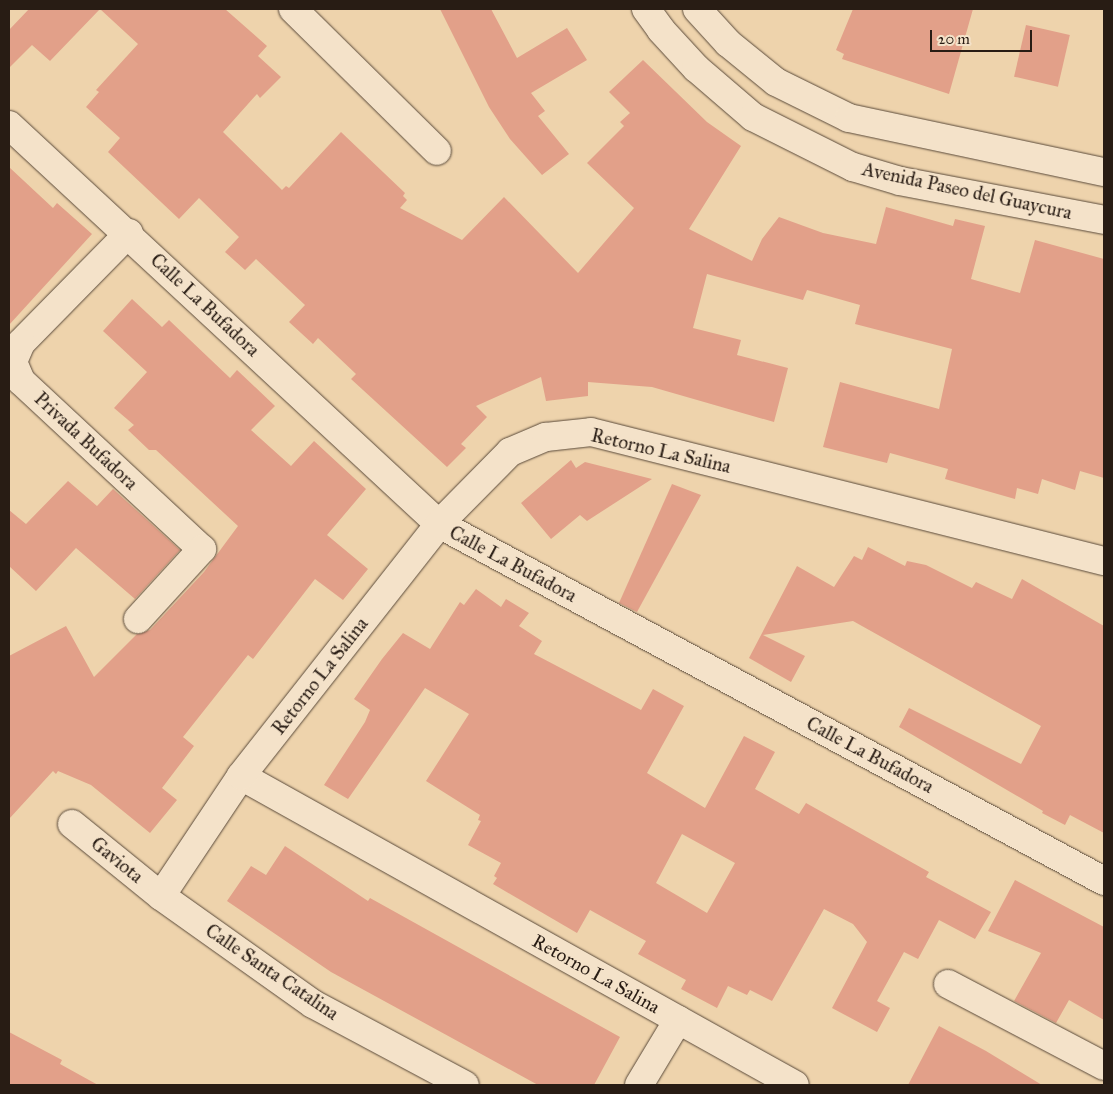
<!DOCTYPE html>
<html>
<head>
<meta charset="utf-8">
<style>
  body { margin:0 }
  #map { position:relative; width:1113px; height:1094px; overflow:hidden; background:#eed3ac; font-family:"IM FELL Great Primer",serif }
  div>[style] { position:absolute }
  .building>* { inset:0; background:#e2a089; transform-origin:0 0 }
  .roads { filter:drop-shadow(0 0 1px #5a4a3a) drop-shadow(0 0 1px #5a4a3a) }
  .street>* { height:28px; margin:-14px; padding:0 14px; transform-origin:14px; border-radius:14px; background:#f4e2c9 }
  .secondary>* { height:28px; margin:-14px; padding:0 14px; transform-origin:14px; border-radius:14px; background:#f4e2c9 }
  span { translate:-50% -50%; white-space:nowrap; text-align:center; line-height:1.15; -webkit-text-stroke:4px #f4e2c9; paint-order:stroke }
  .street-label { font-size:19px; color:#281c14 }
  .frame { position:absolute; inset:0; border:10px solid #281c14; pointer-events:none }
  .scale { position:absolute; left:930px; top:30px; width:102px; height:22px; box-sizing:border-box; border:2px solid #281c14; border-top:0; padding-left:6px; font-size:15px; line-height:18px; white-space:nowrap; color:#281c14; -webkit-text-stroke:4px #f4e2c9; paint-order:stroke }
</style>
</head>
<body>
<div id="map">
  <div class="building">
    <i style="clip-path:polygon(29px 9px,225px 9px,267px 46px,258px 56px,281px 77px,260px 98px,257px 94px,223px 132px,282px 190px,286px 186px,289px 188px,341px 132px,405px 193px,403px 196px,407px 200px,400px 208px,462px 240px,504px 197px,578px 273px,634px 208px,587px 163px,624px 126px,620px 122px,630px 113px,609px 92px,643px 60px,707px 122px,741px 146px,689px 229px,752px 261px,762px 239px,779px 217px,823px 233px,876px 244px,886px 207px,953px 226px,955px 219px,985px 226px,971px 279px,1020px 293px,1035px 240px,1104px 259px,1104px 478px,1080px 471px,1075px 490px,1042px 479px,1038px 494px,1017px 488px,1015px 499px,945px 479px,948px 469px,890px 453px,887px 463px,823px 447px,840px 382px,939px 409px,952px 349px,855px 324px,860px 305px,807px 290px,803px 300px,707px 274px,693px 328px,741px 340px,737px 355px,788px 368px,774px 422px,652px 387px,588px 382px,588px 396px,546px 401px,541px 377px,476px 406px,487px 417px,461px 444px,466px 448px,447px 467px,351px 379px,356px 374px,318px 338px,313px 344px,289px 322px,305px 305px,256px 259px,245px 270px,225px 252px,239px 237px,199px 198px,179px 219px,108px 152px,120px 138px,86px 107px,99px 92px,96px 90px,138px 44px,100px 9px,50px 61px,32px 45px,9px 68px,9px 30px)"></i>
    <i style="clip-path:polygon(440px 9px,491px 9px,517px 58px,567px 28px,587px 60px,531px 93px,545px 111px,538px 116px,569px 154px,542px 175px,510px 139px,489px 107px)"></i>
    <i style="clip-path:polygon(853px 9px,973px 9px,949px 94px,842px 59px,844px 54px,836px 50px)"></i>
    <i style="left:1026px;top:25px;width:45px;height:53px;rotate:13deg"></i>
    <i style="clip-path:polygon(9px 167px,53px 208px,57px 203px,92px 234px,9px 325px)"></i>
    <i style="clip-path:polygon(132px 299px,162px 327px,169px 320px,230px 378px,237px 370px,275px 406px,251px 430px,291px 466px,314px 441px,366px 489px,327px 535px,368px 569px,343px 600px,315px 579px,253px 659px,248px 655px,183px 737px,194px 746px,162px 788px,177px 800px,150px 833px,91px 785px,58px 771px,56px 774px,53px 771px,9px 819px,9px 656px,66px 626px,94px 677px,137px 634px,150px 630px,204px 572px,238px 526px,156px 450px,149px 450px,128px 430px,134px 425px,114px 408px,147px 372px,103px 331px)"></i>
    <i style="clip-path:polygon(571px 460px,576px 468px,585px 462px,652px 479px,587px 521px,580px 515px,551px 539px,521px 503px)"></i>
    <i style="clip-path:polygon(68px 481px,97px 506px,113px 489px,180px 550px,135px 599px,76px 548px,36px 591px,9px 566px,9px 510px,26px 524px)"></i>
    <i style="clip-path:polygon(672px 484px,701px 495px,637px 612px,619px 603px)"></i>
    <i style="clip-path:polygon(868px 547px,905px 566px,907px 561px,926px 565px,972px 588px,976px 582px,1012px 599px,1022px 579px,1104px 626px,1104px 833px,1070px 815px,1065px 825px,1042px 813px,1043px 811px,899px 727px,909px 708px,1021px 764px,1041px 726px,853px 621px,763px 635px,805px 656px,791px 682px,749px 658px,797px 566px,834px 587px,854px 556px,862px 560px)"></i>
    <i style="clip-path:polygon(evenodd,476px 589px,501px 607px,506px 599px,529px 613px,519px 626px,542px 641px,534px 654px,641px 710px,653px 689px,684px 706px,647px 773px,705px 808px,744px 736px,775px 752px,755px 789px,799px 814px,806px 803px,929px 872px,926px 877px,991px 912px,975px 939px,939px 920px,918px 959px,904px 952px,877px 1001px,890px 1008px,877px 1032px,832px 1008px,867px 942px,853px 924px,824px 909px,772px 1001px,750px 990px,747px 995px,728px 986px,717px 1008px,681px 989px,686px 980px,638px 954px,646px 941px,590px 910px,577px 933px,493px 884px,497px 878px,494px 876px,501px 863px,468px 845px,481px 821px,478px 820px,480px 815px,426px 781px,469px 714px,425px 688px,348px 799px,324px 785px,365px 722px,370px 710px,354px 699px,382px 659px,403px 633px,430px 649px,460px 602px,464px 605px,476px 589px,682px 834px,735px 863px,707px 913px,656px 883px,682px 834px)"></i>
    <i style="clip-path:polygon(285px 846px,368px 901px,370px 898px,620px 1037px,594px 1085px,538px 1085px,331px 972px,227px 901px,251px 866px,266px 875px)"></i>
    <i style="clip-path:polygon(1015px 880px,1104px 927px,1104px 1020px,1069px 1000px,1056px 1023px,1014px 1001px,1041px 953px,988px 931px)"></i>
    <i style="clip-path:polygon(939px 1026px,986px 1051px,1042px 1085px,908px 1085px)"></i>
    <i style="clip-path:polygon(9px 1032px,62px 1060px,60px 1064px,98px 1085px,9px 1085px)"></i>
  </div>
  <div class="roads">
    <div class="street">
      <i style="left:293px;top:9px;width:202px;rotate:44.6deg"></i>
      <i style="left:9px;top:125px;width:587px;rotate:42.86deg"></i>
      <i style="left:439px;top:524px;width:755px;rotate:28.23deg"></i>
      <i style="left:129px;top:233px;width:154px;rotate:134.5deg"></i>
      <i style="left:21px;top:343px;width:21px;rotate:113deg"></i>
      <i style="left:13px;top:362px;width:21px;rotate:67deg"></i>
      <i style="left:21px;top:381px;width:247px;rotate:42.9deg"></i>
      <i style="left:202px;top:549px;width:95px;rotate:132.4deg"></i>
      <i style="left:241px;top:776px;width:634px;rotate:29.15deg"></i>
      <i style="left:72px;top:824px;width:114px;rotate:39deg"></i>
      <i style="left:161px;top:896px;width:186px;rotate:35.4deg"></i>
      <i style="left:313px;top:1004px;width:172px;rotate:28.1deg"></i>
      <i style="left:161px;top:896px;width:144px;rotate:-56.3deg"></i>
      <i style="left:241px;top:776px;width:320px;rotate:-51.8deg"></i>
      <i style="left:439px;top:524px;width:101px;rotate:-45.4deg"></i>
      <i style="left:510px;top:452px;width:39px;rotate:-23deg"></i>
      <i style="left:546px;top:437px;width:45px;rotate:-6.3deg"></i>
      <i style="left:591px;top:432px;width:529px;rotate:14.12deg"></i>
      <i style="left:948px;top:984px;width:176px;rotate:27.7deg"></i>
      <i style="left:639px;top:1085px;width:76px;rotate:-59deg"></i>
    </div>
    <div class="secondary">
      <i style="left:646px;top:9px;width:26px;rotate:54deg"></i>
      <i style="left:661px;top:30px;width:52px;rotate:47.4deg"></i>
      <i style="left:696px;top:68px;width:75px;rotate:40.7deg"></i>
      <i style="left:753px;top:117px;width:112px;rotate:26.6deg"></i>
      <i style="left:853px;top:167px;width:49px;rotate:16.6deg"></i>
      <i style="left:900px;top:181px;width:208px;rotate:10.8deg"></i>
      <i style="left:697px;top:9px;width:46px;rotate:47.6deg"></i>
      <i style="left:728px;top:43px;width:62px;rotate:39.1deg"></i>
      <i style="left:776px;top:82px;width:81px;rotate:26.3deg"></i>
      <i style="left:849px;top:118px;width:261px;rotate:12deg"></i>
    </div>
  </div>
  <div class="street-label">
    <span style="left:967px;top:191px;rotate:12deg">Avenida Paseo del Guaycura</span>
    <span style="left:205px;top:305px;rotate:43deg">Calle La Bufadora</span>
    <span style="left:86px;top:441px;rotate:43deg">Privada Bufadora</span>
    <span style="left:661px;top:451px;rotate:13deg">Retorno La Salina</span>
    <span style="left:513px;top:564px;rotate:28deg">Calle La Bufadora</span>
    <span style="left:320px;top:676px;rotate:-52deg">Retorno La Salina</span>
    <span style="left:870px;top:755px;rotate:28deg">Calle La Bufadora</span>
    <span style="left:117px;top:860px;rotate:39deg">Gaviota</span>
    <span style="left:272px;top:972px;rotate:34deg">Calle Santa Catalina</span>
    <span style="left:596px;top:974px;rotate:29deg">Retorno La Salina</span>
  </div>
  <div class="frame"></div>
  <div class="scale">20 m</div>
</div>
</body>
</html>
